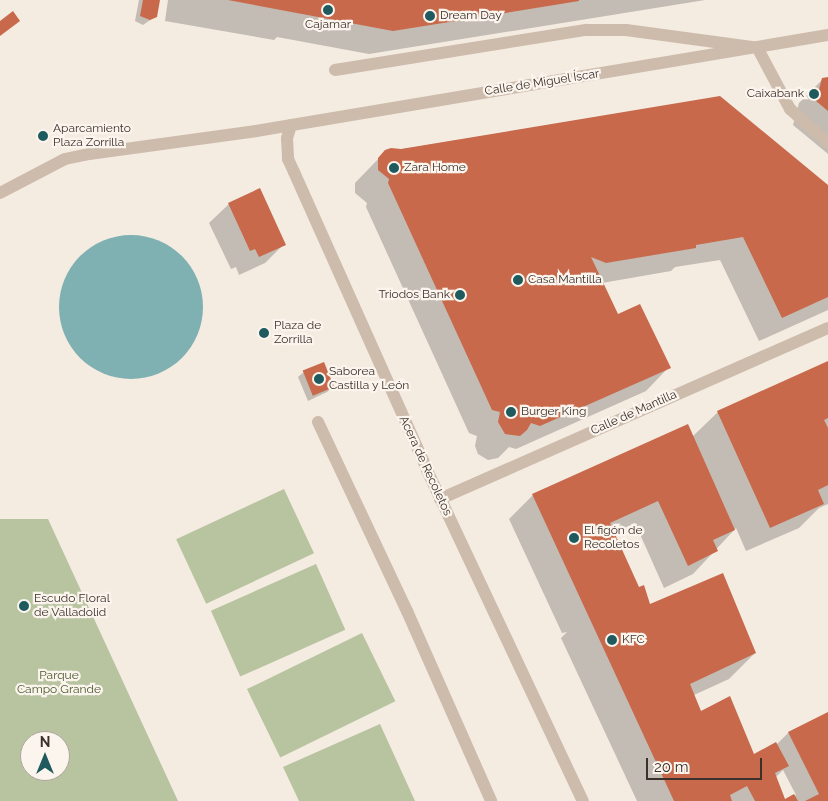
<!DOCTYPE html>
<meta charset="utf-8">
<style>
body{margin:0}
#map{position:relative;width:828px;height:801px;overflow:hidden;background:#f4ebe1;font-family:Raleway,sans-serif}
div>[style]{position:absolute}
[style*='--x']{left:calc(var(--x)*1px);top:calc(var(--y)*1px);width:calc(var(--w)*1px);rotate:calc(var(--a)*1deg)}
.green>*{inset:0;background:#b8c4a0;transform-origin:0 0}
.water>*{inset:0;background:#7fb0b2}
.round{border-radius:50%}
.shadow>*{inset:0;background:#0003}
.building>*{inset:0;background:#c8694b;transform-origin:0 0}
.service>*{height:12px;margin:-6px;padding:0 6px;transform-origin:6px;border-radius:6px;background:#cdbbac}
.pedestrian>*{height:12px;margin:-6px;padding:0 6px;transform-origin:6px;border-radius:6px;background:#cdbbac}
.minor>*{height:12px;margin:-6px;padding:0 6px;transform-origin:6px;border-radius:6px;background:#cdbbac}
.tertiary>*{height:12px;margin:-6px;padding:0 6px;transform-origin:6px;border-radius:6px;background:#cdbbac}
.dots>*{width:14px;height:14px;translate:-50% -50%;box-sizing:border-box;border:2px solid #fbf5ee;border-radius:50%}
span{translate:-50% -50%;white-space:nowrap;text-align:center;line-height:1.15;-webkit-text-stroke:4.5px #fbf5ee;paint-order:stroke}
.poi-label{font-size:12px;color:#3b302b}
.left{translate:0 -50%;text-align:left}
.right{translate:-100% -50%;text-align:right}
.street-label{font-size:12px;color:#3b302b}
.park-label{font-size:12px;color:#4a5a2e}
.north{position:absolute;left:20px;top:731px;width:50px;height:50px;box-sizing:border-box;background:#fbf5ee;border:1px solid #aea6a0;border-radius:50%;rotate:0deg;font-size:14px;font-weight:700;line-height:20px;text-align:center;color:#3b302b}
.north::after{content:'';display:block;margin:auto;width:18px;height:22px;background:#1f5a5e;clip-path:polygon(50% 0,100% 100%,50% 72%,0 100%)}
.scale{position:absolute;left:646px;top:758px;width:116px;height:22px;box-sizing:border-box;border:2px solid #3b302b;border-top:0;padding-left:6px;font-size:15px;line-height:18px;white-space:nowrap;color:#3b302b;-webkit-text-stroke:4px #fbf5ee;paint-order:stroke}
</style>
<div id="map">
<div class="green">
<i style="left:284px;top:489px;width:71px;height:119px;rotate:65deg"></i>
<i style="clip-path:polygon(evenodd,0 519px,48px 519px,178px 801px,0 801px,0 519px,30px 741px,60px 741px,60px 771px,30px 771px,30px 741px)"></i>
<i style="left:316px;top:564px;width:72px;height:115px;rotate:66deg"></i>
<i style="left:362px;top:633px;width:76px;height:128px;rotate:64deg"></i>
<i style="clip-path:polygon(380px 724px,415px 801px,299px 801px,283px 767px)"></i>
</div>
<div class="water">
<i class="round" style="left:59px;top:235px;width:144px;height:144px"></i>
</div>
<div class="shadow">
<i style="clip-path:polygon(139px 0,159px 0,156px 16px,143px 25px,135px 21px)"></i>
<i style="clip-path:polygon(168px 0,705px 0,369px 54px,277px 37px,274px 40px,165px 21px)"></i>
<i style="clip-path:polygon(823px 79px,828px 79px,828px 154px,793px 125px,799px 103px)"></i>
<i style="clip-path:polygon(719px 97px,828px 187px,828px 310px,759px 341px,720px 260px,675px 267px,671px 271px,602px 283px,618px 315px,669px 367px,646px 391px,516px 449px,509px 447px,498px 458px,488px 460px,478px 454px,475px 446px,477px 436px,469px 433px,366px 207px,367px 203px,355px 193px,355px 183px,385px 152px)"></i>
<i style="clip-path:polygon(229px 204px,284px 244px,265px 263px,239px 275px,236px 267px,231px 269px,209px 223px)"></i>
<i style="clip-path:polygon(evenodd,828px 362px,828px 504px,819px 508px,799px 528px,746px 551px,736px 528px,693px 574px,664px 588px,635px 523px,613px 533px,637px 587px,649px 605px,755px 653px,729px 679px,694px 695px,701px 713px,753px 755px,776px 745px,788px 733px,828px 713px,828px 801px,637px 801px,561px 638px,567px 632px,562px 633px,509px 519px,533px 495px,692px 437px,718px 412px,828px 362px,783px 770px,796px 795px,785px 801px,775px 778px,783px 770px)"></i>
<i style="clip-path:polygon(304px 372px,333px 387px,327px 392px,308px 401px,298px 377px)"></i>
</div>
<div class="building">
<i style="clip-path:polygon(143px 0,160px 0,157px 17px,150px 20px,140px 16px)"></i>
<i style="clip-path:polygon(228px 0,579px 0,579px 1px,393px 31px)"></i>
<i style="clip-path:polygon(13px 11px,20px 21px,0 36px,0 21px)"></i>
<i style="clip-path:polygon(828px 77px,828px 111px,816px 101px,822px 78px)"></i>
<i style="clip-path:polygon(720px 96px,828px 185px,828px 297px,782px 318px,743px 237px,696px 245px,696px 248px,606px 263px,591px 257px,618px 314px,640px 304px,671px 368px,540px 426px,531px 423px,527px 430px,520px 436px,505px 434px,498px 422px,500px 412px,492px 410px,388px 183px,389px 179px,378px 170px,378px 158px,385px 150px,391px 148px,401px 149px)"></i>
<i style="clip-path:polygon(260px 188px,286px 245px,259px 257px,255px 249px,250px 251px,228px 203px)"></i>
<i style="clip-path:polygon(828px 361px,828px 418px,824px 420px,828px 428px,828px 485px,818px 490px,824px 504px,770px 528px,717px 411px)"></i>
<i style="left:324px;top:362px;width:27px;height:23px;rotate:68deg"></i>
<i style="clip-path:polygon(688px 424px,735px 530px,713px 540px,718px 551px,688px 566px,658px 501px,610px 523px,639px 587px,644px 585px,650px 604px,723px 573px,756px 653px,690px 684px,701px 711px,730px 696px,754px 754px,776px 742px,789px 766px,775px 773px,785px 799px,794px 794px,798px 801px,755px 801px,747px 786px,730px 795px,732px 801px,674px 801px,532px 494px)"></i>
<i style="clip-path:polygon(828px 712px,828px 801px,805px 801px,819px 794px,788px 732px)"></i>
</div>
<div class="service">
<i style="--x:335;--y:70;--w:254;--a:-9.1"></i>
<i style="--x:586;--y:30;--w:40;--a:0"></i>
<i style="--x:626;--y:30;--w:127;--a:7.7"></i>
</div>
<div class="pedestrian">
<i style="--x:318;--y:422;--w:209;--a:64.8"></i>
<i style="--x:407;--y:611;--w:208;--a:66.1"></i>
</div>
<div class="minor">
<i style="--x:757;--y:47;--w:70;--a:62"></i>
<i style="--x:790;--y:109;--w:51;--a:41.8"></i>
<i style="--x:291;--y:125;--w:14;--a:107"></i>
<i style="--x:287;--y:138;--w:21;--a:87"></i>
<i style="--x:288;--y:159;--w:14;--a:65"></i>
<i style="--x:294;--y:172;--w:326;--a:65.9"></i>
<i style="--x:427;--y:470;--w:366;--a:64.8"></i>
<i style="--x:440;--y:499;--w:424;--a:-23.8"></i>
</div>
<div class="tertiary">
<i style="--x:0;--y:193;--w:73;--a:-27.6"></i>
<i style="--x:65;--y:159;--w:25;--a:-12"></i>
<i style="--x:89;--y:154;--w:169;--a:-7.8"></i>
<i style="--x:256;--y:131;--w:580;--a:-9.53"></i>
</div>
<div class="dots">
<i style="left:328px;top:10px;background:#1f5a5e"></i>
<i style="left:430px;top:16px;background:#1f5a5e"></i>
<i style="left:814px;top:94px;background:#1f5a5e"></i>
<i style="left:43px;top:136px;background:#1f5a5e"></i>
<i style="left:394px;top:168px;background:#1f5a5e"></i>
<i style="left:518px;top:280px;background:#1f5a5e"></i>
<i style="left:460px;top:295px;background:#1f5a5e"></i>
<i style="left:264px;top:333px;background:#1f5a5e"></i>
<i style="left:319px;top:379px;background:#1f5a5e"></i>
<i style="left:511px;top:412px;background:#1f5a5e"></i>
<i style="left:574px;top:538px;background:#1f5a5e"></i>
<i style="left:24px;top:606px;background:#1f5a5e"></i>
<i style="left:612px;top:640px;background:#1f5a5e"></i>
</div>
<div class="poi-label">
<span class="left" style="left:440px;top:16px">Dream Day</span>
<span style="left:328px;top:25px">Cajamar</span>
<span class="right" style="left:804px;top:94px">Caixabank</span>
<span class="left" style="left:53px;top:136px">Aparcamiento<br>Plaza Zorrilla</span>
<span class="left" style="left:404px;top:168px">Zara Home</span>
<span class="left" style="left:528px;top:280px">Casa Mantilla</span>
<span class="right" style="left:450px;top:295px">Triodos Bank</span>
<span class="left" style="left:274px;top:333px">Plaza de<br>Zorrilla</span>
<span class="left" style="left:329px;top:379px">Saborea<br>Castilla y León</span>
<span class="left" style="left:521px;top:412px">Burger King</span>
<span class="left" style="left:584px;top:538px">El figón de<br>Recoletos</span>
<span class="left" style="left:34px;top:606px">Escudo Floral<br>de Valladolid</span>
<span class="left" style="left:622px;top:640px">KFC</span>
</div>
<div class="street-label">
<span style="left:542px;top:83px;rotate:-9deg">Calle de Miguel Íscar</span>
<span style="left:634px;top:413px;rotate:-24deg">Calle de Mantilla</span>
<span style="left:425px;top:466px;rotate:65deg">Acera de Recoletos</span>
</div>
<div class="park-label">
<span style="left:59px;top:683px">Parque<br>Campo Grande</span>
</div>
<div class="north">N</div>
<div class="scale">20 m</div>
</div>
